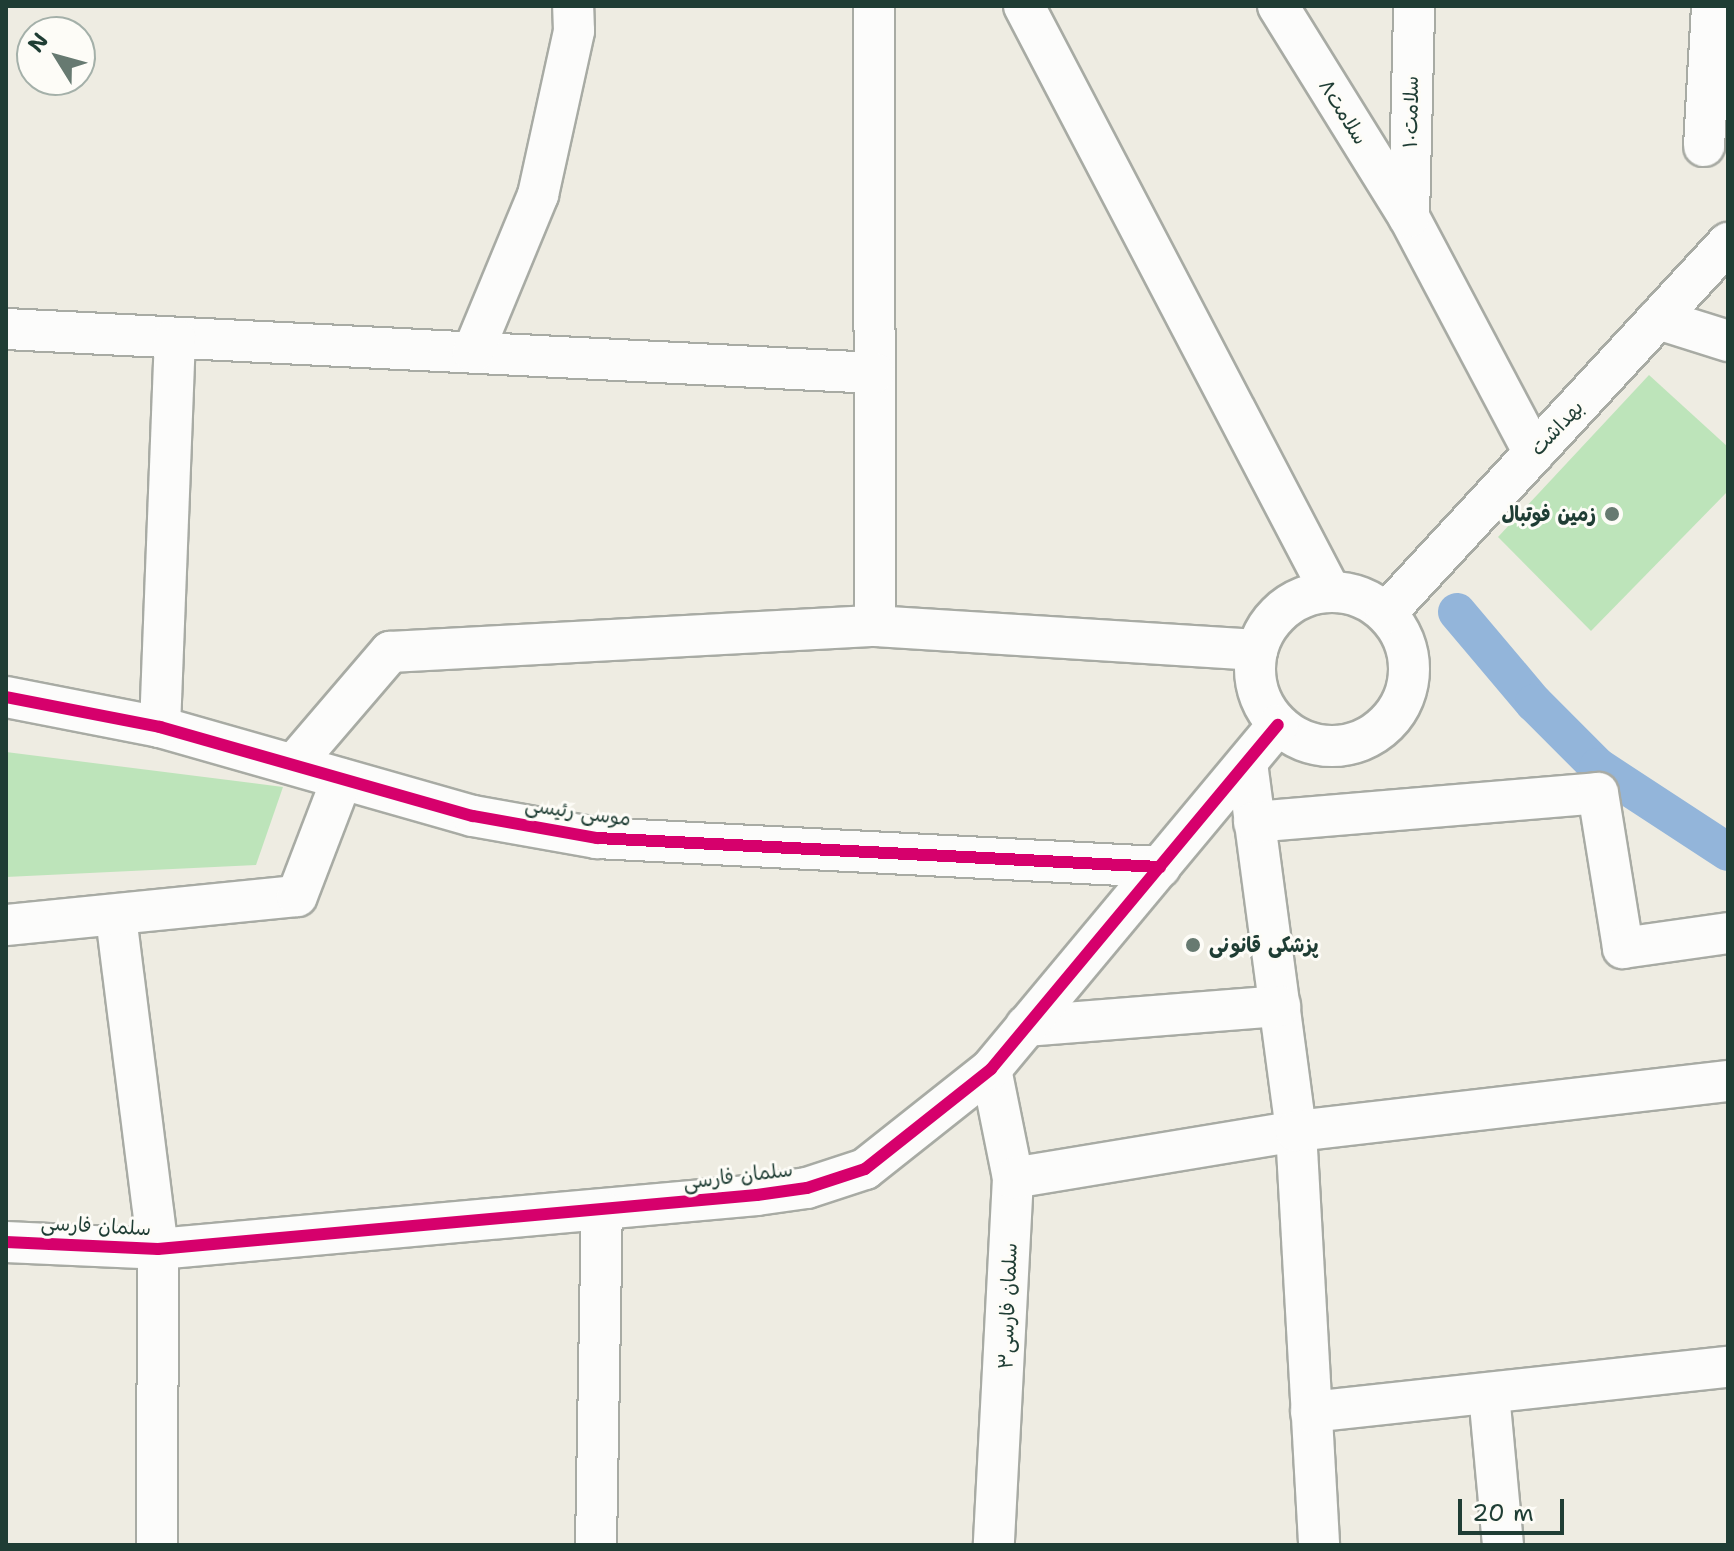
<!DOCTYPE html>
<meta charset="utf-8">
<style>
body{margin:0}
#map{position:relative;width:1734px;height:1551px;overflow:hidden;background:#eeece2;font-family:"Shantell Sans","Playpen Sans Arabic",sans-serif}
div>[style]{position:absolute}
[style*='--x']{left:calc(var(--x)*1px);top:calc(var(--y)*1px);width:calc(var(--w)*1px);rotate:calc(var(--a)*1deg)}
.green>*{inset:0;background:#bde4ba}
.canal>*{height:38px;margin:-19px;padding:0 19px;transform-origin:19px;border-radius:19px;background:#93b5da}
.roads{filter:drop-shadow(2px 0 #a8aba4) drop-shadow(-2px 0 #a8aba4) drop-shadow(0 2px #a8aba4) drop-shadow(0 -2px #a8aba4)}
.minor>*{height:40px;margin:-20px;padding:0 20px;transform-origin:20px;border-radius:20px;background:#fcfcfb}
.minor>.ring{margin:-20px;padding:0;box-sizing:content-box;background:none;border:40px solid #fcfcfb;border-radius:50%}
.cycleway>*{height:12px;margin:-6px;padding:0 6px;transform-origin:6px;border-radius:6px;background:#d6006c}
.dots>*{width:22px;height:22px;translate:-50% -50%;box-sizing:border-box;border:4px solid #fdfcf7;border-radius:50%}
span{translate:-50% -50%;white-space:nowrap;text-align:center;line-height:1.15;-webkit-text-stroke:6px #fdfcf7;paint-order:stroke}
.street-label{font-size:20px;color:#1f3d34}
.poi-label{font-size:20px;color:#1f3d34;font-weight:700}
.right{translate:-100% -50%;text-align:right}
.left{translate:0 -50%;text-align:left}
.frame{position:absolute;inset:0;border:8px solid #1f3d34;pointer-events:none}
.north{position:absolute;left:16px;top:16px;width:80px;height:80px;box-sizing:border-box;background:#fdfcf7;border:2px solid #a4b0a9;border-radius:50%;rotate:307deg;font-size:22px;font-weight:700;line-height:32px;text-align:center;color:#1f3d34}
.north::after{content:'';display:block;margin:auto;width:28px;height:36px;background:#677a71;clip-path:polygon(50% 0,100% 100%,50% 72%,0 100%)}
.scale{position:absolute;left:1458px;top:1499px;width:106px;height:36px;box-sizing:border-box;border:4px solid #1f3d34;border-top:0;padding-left:10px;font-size:24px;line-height:28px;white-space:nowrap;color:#1f3d34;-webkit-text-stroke:6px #fdfcf7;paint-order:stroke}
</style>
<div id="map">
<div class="green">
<i style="clip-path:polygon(1649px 375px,1728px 447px,1728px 491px,1591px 631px,1498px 537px)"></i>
<i style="clip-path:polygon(6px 752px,283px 787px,256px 865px,6px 877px)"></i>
</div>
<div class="canal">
<i style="--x:1457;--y:612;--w:119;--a:49.8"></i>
<i style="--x:1534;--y:703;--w:91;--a:45"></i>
<i style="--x:1598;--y:767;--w:155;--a:33.2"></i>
</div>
<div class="roads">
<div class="minor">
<i style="--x:874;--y:6;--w:620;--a:89.91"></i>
<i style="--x:1024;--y:6;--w:660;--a:62.39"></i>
<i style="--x:1278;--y:6;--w:248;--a:58.2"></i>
<i style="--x:1409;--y:217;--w:267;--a:62.1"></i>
<i style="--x:1704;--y:146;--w:140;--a:-86.7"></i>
<i style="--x:1409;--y:217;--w:211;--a:-88.6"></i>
<i style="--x:1658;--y:319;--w:73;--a:17.4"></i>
<i style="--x:6;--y:329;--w:869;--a:2.9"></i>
<i style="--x:473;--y:352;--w:170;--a:-67.5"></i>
<i style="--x:538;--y:195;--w:168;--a:-77.6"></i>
<i style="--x:574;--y:31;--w:25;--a:-92"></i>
<i class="ring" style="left:1255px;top:592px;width:114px;height:114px"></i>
<i style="--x:1386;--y:613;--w:504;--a:-47.25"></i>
<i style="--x:6;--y:697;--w:157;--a:11"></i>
<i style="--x:160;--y:727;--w:325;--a:15.9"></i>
<i style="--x:473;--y:816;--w:126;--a:10.1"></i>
<i style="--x:597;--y:838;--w:564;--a:2.95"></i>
<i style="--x:160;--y:727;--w:389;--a:-87.8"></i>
<i style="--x:1247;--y:763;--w:371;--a:82.4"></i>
<i style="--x:1296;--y:1131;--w:415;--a:86.8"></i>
<i style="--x:294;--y:764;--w:148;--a:-49.4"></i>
<i style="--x:390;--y:652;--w:486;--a:-3.1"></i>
<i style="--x:875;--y:626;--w:383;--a:3.6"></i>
<i style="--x:1254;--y:822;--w:345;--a:-4.8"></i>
<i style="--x:1598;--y:793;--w:157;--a:80.8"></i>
<i style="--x:1623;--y:948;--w:106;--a:-8.1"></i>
<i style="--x:116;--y:917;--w:335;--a:82.8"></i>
<i style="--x:158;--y:1249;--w:296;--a:90.2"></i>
<i style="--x:6;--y:925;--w:292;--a:-5.7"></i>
<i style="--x:297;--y:896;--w:125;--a:-69"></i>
<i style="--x:1026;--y:1026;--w:255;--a:-4.5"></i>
<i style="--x:991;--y:1069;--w:111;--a:78.6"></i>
<i style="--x:1013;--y:1178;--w:367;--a:93"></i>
<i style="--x:1013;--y:1178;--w:287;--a:-9.4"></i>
<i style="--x:1296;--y:1131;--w:435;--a:-6.6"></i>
<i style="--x:6;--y:1242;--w:152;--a:2.6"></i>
<i style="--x:158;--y:1249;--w:601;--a:-5.15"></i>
<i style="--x:757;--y:1195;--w:50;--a:-8"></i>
<i style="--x:807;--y:1188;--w:61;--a:-18.1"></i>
<i style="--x:865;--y:1169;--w:161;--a:-38.4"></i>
<i style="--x:991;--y:1069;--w:448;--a:-50.2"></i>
<i style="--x:1489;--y:1394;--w:152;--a:84.7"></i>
<i style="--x:1311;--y:1412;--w:419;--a:-6.2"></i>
<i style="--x:596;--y:1545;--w:334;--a:-89"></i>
</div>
</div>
<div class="cycleway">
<i style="--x:6;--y:697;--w:157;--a:11"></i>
<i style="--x:160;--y:727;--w:325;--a:15.9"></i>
<i style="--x:473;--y:816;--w:126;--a:10.1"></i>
<i style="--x:597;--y:838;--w:564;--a:2.95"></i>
<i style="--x:6;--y:1242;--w:152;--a:2.6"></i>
<i style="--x:158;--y:1249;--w:601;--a:-5.15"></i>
<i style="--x:757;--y:1195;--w:50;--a:-8"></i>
<i style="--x:807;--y:1188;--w:61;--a:-18.1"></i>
<i style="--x:865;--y:1169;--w:161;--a:-38.4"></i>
<i style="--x:991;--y:1069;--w:448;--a:-50.2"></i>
</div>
<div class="dots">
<i style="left:1612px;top:514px;background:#677a71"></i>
<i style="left:1193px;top:945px;background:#677a71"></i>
</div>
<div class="street-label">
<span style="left:1343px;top:112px;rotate:58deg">سلامت۸</span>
<span style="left:1411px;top:112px;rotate:-89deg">سلامت۱۰</span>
<span style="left:1557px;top:428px;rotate:-47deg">بهداشت</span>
<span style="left:578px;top:812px;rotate:8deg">موسی رئیسی</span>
<span style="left:738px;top:1176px;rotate:-7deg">سلمان فارسی</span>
<span style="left:96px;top:1226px;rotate:3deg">سلمان فارسی</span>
<span style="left:1008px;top:1306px;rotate:-88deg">سلمان فارسی۳</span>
</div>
<div class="poi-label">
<span class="right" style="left:1596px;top:514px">زمین فوتبال</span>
<span class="left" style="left:1209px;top:945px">پزشکی قانونی</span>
</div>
<div class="frame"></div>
<div class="north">N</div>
<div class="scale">20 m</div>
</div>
